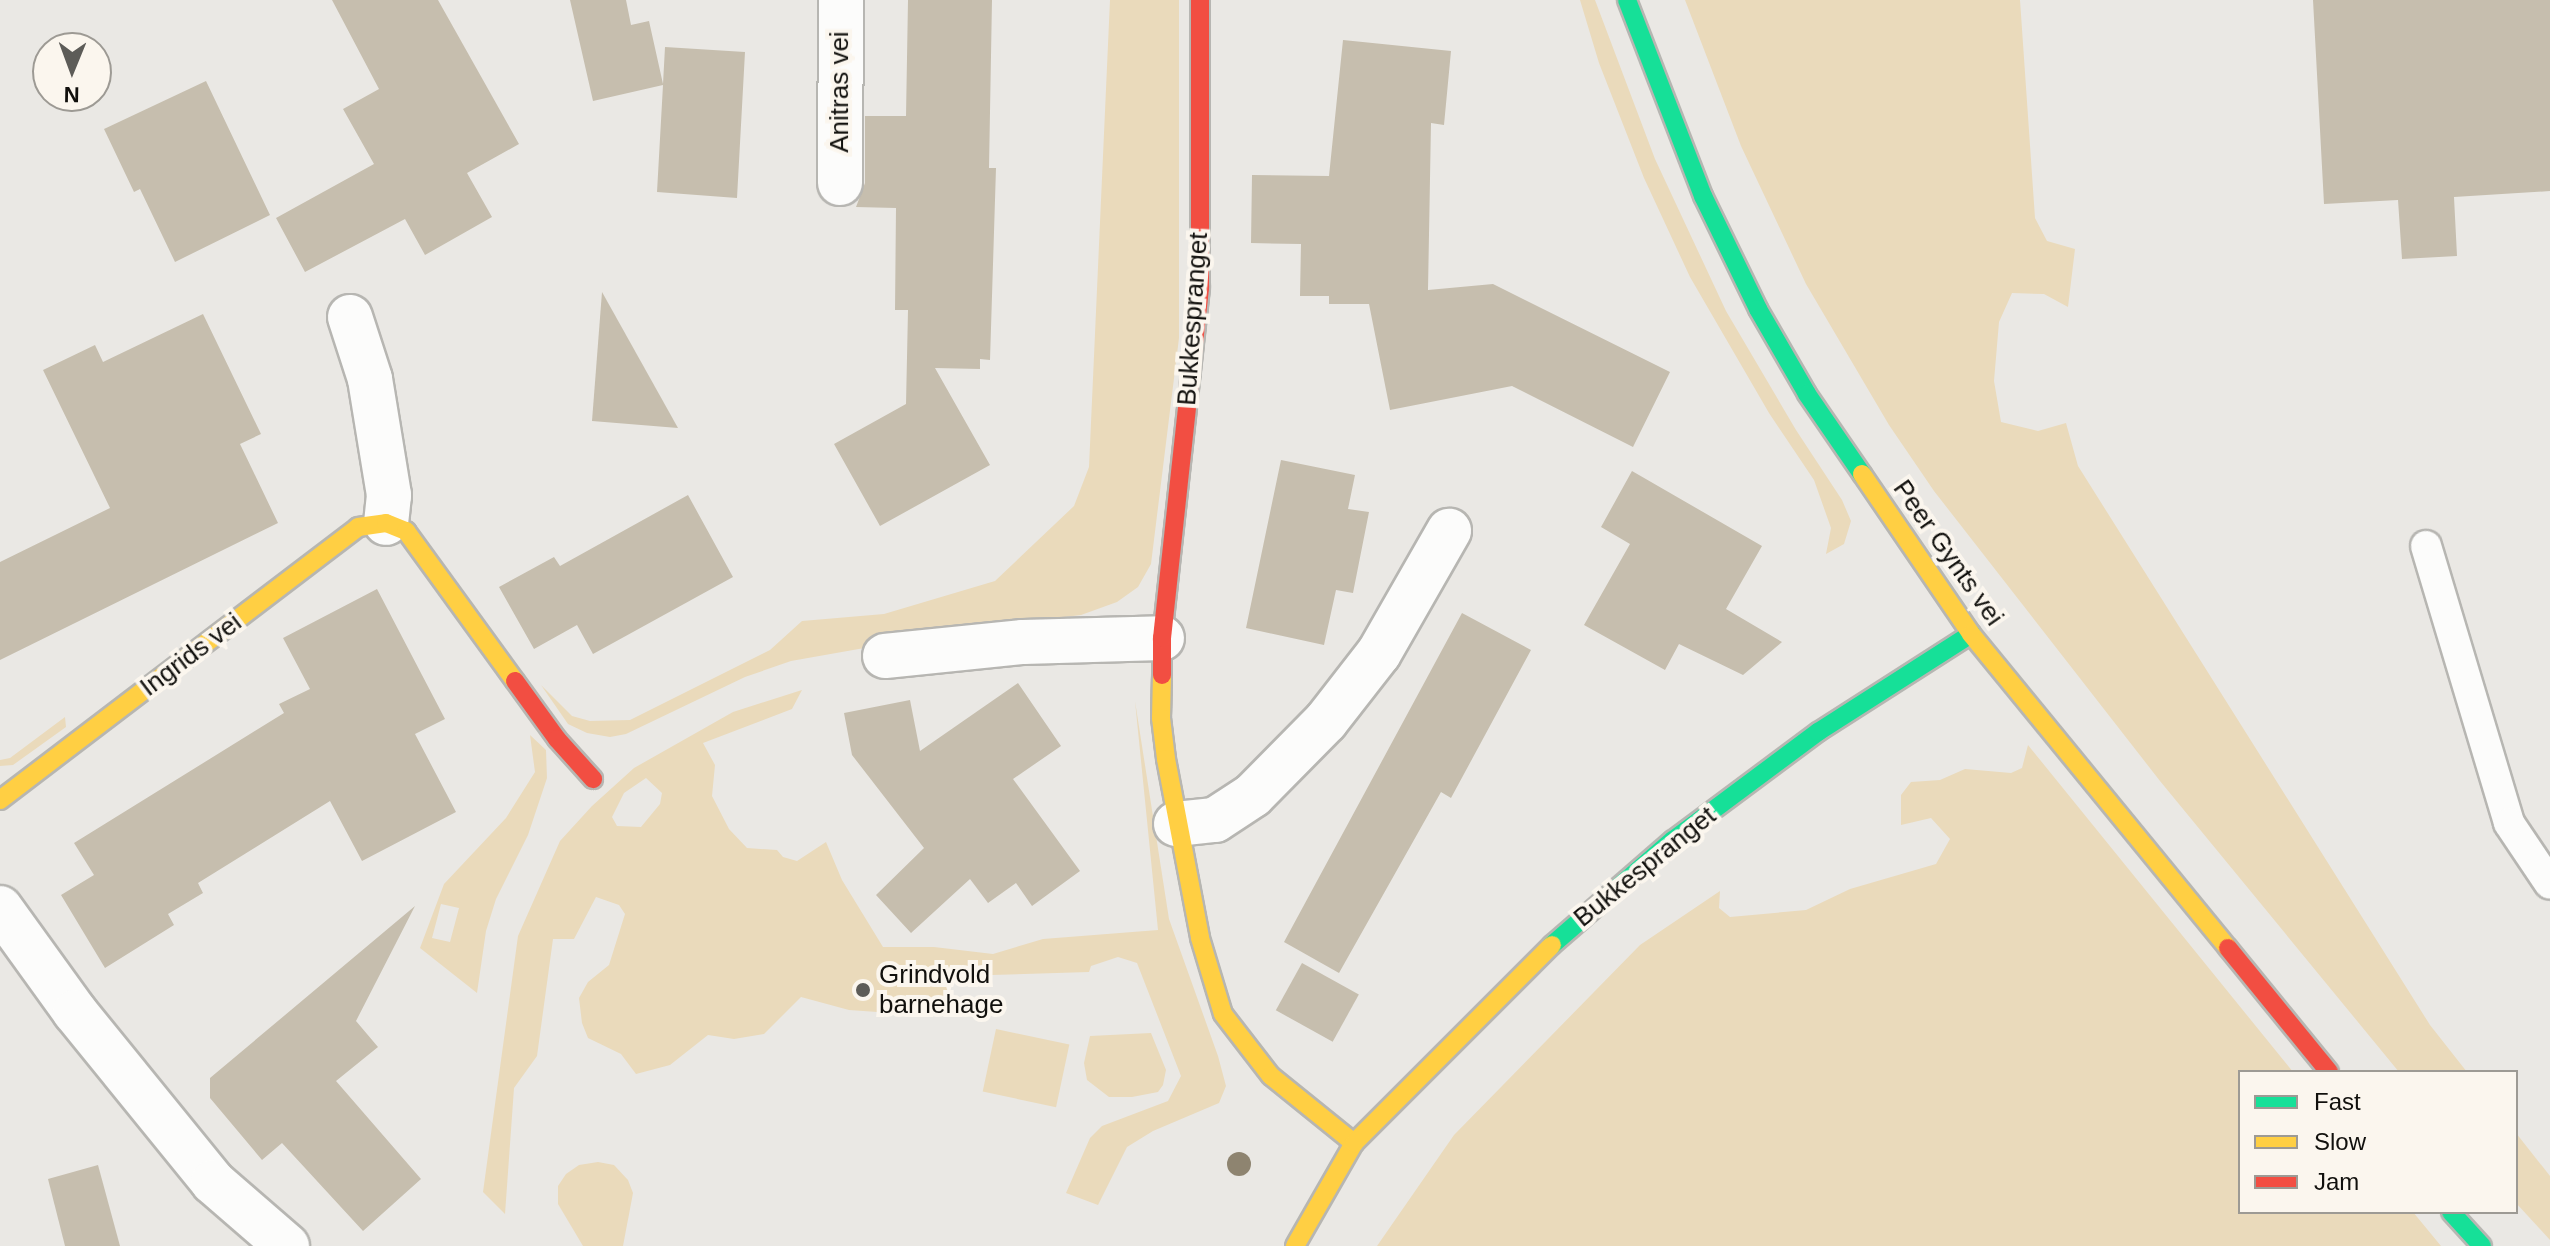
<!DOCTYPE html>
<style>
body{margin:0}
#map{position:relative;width:2550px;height:1246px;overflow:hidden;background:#eae8e4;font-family:Helvetica,sans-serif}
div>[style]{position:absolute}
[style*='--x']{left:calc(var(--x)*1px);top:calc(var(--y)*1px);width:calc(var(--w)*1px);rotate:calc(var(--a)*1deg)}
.green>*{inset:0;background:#eadabb;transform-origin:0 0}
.building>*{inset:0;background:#c6beae;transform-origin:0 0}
.roads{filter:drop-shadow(2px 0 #b7b6b2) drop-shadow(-2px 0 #b7b6b2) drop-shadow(0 2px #b7b6b2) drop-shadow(0 -2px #b7b6b2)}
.lane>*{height:30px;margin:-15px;padding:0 15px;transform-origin:15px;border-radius:15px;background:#fcfcfb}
.street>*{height:44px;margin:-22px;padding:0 22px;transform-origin:22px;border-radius:22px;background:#fcfcfb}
.fast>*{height:18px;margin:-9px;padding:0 9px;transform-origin:9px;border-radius:9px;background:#16e098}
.slow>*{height:18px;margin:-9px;padding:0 9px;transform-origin:9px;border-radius:9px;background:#ffcf43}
.jam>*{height:18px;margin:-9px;padding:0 9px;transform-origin:9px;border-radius:9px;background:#f24e42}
.trees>*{width:24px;height:24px;margin:-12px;border-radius:50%;background:#8e8470}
.dots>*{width:22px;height:22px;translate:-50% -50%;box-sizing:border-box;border:4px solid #fbf6ee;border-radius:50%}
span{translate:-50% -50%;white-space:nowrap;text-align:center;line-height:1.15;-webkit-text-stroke:8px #fbf6ee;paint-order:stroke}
.street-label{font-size:26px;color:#11100d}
.poi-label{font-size:26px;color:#11100d}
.left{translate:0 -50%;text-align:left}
.legend{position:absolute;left:2238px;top:1070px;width:280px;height:144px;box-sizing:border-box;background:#fbf6ee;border:2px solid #9d9a94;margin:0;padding:10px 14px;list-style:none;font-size:24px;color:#11100d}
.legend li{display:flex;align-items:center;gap:16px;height:40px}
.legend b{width:40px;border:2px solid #9d9a94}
.north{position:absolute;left:32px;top:32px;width:80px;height:80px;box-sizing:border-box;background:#fbf6ee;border:2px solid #9d9a94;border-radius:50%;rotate:181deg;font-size:22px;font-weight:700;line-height:32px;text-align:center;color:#11100d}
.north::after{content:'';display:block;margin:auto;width:28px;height:36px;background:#5d5c58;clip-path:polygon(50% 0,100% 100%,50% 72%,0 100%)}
</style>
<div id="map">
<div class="green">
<i style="clip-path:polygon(1110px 0,1179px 0,1179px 338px,1151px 564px,1138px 587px,1117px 602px,1081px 615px,983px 627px,791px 661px,745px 677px,626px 734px,610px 737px,587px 733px,568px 724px,541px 685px,572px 716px,590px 721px,630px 720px,770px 650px,802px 621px,884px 614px,995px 581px,1074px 506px,1089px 467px)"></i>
<i style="clip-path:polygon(1580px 0,1595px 0,1655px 159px,1726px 311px,1796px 430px,1842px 500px,1851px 521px,1844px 544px,1826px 554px,1831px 528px,1814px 480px,1769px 413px,1690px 277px,1644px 178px,1599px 63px)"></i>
<i style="clip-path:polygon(1685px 0,2020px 0,2035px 218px,2047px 241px,2075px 249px,2068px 307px,2044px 294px,2012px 293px,1999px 322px,1994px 381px,2001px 422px,2038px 431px,2066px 423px,2078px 466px,2430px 1025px,2467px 1072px,2399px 1072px,2160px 781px,1934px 491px,1889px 425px,1806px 284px,1741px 146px)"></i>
<i style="clip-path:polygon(evenodd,802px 690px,792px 709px,703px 743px,715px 765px,712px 796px,729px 829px,747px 848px,777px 850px,783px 857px,797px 861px,826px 842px,842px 880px,883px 947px,934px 947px,993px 954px,1043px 939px,1158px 930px,1135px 701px,1169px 919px,1218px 1056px,1226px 1086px,1219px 1103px,1153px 1131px,1127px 1147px,1098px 1205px,1066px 1193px,1090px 1138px,1102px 1126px,1168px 1101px,1181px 1076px,1137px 963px,1118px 957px,1091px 966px,1089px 972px,956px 976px,934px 1016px,849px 1010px,801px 997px,764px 1034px,734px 1039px,708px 1035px,670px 1065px,636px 1074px,621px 1054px,588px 1038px,582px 1023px,579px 998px,588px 982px,609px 965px,625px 914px,619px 905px,596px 897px,574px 939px,553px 939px,537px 1056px,514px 1088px,505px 1214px,483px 1192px,518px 936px,560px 841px,592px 806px,634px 768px,733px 712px,802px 690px,646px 778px,662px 793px,660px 804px,641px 827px,617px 826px,612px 817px,624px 793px,646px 778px)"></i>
<i style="clip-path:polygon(65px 717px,66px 727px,13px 765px,0 766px,0 760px,10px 758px)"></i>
<i style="clip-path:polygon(evenodd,530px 735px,546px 750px,547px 778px,528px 835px,496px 899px,486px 931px,477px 993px,420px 948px,444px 884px,506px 818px,535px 772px,530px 735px,441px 904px,459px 908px,450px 942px,432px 938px,441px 904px)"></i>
<i style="clip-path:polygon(2028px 745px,2293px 1072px,2240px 1072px,2240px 1212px,2413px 1212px,2441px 1246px,1377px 1246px,1454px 1135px,1640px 945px,1720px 891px,1719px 908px,1730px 917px,1806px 910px,1850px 889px,1936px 864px,1950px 839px,1931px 818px,1901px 825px,1901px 795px,1911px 782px,1940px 780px,1965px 769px,2011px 773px,2022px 768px)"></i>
<i style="left:996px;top:1029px;width:75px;height:64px;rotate:12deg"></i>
<i style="clip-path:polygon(1151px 1033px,1166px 1070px,1163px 1085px,1158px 1092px,1132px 1097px,1109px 1097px,1087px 1080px,1084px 1063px,1090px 1036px)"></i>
<i style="clip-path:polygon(2516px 1133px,2550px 1176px,2550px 1240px,2516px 1203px)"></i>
<i style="clip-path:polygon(598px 1162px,614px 1165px,628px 1180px,633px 1193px,623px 1246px,583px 1246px,558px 1204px,558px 1186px,566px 1174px,579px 1165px)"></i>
</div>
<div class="building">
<i style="clip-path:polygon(332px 0,438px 0,519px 144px,467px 173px,492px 217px,425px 255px,405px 219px,305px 272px,276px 218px,374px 164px,343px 109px,379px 89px)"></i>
<i style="clip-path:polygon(570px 0,626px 0,631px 25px,649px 21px,663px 84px,665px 47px,745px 52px,737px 198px,657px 192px,663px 85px,593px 101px)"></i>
<i style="clip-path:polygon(908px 0,992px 0,989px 168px,996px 168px,990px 360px,980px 359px,980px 369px,935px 368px,990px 465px,880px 526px,834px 444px,906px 404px,908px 310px,895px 310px,896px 208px,856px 207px,865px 183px,865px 116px,906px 116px)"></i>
<i style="clip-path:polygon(2313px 0,2550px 0,2550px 191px,2454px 197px,2457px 256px,2402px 259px,2398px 200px,2324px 204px)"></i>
<i style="clip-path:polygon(1343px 40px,1451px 51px,1444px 125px,1431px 123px,1428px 290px,1493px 284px,1670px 372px,1633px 447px,1512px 386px,1390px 410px,1369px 304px,1329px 304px,1329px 296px,1300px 296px,1301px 244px,1251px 243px,1252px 175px,1329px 176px)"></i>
<i style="clip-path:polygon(206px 81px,270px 215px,175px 262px,140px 189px,134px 192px,104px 129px)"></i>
<i style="clip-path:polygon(602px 292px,678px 428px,592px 421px)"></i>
<i style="clip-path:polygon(203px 314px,261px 434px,240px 444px,278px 523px,0 660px,0 562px,110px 508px,43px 370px,95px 345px,103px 362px)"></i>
<i style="clip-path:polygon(1281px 460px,1355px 475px,1348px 509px,1369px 512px,1353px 593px,1336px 590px,1324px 645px,1246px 628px)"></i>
<i style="clip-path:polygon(1632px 471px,1762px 546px,1726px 609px,1782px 642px,1743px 675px,1679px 644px,1665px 670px,1584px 625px,1630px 544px,1601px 527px)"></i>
<i style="clip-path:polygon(688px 495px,733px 577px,593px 654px,577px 625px,534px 649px,499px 587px,554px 557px,560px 566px)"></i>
<i style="clip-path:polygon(377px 589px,445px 719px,415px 734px,456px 812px,362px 861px,330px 801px,198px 883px,203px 893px,168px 914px,174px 925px,105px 968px,61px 895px,94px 875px,74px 843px,284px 713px,279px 704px,310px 689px,283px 638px)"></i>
<i style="clip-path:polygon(1462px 613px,1531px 650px,1451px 798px,1441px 792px,1339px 973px,1284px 942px)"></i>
<i style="clip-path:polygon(1018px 683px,1061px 746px,1013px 779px,1080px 871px,1032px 906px,1016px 883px,988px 903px,970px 879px,911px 933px,876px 895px,924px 848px,852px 755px,844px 713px,910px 700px,920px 751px)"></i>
<i style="clip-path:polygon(415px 906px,356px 1021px,378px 1047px,336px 1081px,421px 1179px,363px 1231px,282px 1143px,262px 1160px,210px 1098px,210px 1078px)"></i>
<i style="left:1302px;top:963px;width:65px;height:54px;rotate:29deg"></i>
<i style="clip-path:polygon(98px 1165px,120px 1246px,65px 1246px,48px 1179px)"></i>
</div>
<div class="roads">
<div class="lane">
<i style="--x:2426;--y:546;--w:289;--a:73.3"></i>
<i style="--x:2509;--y:823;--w:73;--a:56.1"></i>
</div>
<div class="street">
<i style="--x:840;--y:183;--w:183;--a:-89.7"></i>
<i style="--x:350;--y:317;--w:65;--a:72.1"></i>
<i style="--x:370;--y:379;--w:118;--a:80.7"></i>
<i style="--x:389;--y:495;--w:28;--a:96"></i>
<i style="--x:885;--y:656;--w:139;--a:-5.8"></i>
<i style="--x:1023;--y:642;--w:139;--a:-1.6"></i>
<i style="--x:1176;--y:824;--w:39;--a:-6"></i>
<i style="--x:1215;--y:820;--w:45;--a:-33.3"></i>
<i style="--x:1253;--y:795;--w:104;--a:-45.4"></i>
<i style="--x:1326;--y:721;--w:86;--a:-52.1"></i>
<i style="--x:1379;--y:653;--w:141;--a:-60.2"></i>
<i style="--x:0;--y:908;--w:128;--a:54.2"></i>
<i style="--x:75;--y:1012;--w:219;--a:50.9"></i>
<i style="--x:213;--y:1182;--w:98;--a:40.9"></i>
</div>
<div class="fast">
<i style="--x:1627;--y:0;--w:210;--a:68.8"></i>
<i style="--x:1703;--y:196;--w:126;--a:64"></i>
<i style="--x:1758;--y:309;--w:98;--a:60"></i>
<i style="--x:1807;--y:394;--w:97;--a:55.5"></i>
<i style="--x:1552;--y:945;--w:160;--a:-41"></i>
<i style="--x:1673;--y:840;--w:181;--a:-36.7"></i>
<i style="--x:1818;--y:732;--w:182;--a:-32.6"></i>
<i style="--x:2451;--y:1212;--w:46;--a:47.6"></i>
</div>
<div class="slow">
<i style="--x:1862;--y:474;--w:194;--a:55.7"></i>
<i style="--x:1971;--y:634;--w:406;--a:50.7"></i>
<i style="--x:1162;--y:675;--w:43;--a:91.3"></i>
<i style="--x:1161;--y:718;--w:41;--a:83"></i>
<i style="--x:1166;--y:759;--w:182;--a:79.2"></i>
<i style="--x:1200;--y:938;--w:79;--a:73.2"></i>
<i style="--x:1223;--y:1014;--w:78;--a:52.3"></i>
<i style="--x:1271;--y:1076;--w:107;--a:38.9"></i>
<i style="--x:0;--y:800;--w:450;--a:-37.3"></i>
<i style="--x:358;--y:527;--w:28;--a:-8"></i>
<i style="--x:386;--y:523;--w:22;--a:22"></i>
<i style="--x:406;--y:531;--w:185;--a:54"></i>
<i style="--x:1295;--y:1246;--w:119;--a:-60.2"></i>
<i style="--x:1354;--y:1143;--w:280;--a:-45"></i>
</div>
<div class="jam">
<i style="--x:1162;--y:675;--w:37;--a:-90"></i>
<i style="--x:1162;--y:638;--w:352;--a:-83.8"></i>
<i style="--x:1200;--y:288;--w:288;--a:-90"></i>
<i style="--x:515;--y:681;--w:72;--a:54.1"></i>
<i style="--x:557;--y:739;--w:54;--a:48"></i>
<i style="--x:2228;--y:948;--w:160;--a:50.8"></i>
</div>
</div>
<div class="trees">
<i style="left:1239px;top:1164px"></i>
</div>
<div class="dots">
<i style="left:863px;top:990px;background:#5d5c58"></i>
</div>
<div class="street-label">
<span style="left:840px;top:92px;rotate:-90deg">Anitras vei</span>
<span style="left:1193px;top:319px;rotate:-86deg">Bukkespranget</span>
<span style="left:1948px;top:553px;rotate:55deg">Peer Gynts vei</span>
<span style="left:191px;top:655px;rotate:-37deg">Ingrids vei</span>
<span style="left:1645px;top:867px;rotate:-39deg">Bukkespranget</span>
</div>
<div class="poi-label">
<span class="left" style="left:879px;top:990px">Grindvold<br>barnehage</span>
</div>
<ul class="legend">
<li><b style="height:10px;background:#16e098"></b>Fast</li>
<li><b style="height:10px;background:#ffcf43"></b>Slow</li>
<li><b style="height:10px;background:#f24e42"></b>Jam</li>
</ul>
<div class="north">N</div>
</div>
